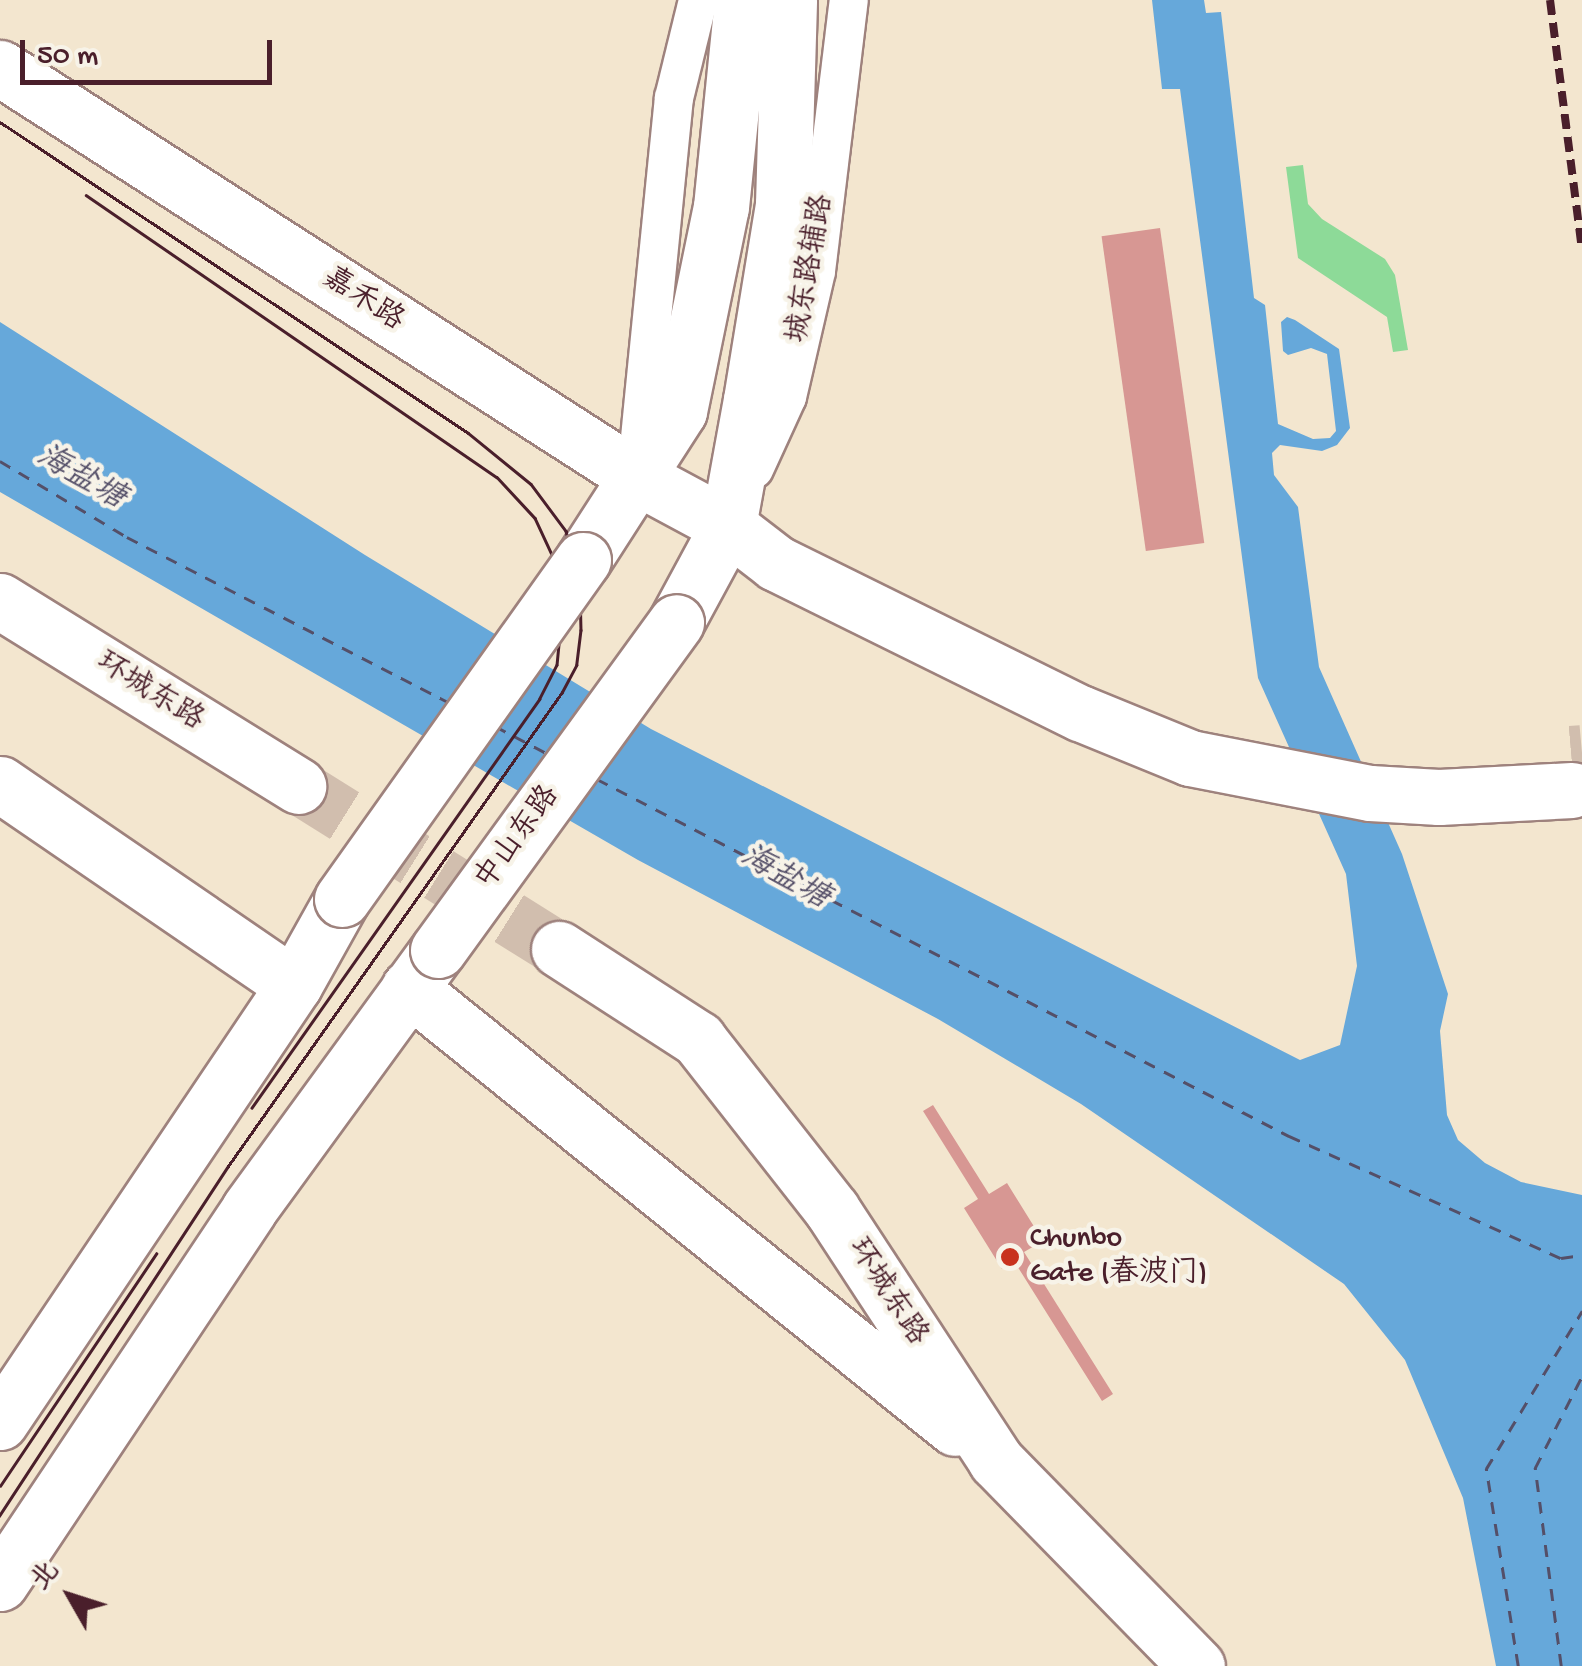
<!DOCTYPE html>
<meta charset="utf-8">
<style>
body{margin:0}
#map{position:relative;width:1582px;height:1666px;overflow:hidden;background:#f3e6cf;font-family:"Gochi Hand","LXGW WenKai TC",sans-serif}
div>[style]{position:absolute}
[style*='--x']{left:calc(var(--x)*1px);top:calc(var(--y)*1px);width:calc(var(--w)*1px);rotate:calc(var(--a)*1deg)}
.green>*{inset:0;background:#8dda98}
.water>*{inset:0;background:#66a8da}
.ferry>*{height:2.5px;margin-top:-1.25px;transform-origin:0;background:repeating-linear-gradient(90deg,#544f68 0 12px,transparent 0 22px)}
.building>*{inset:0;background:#d79793;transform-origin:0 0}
.secondary-tunnel>*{height:55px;margin-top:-27.5px;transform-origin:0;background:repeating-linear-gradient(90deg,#d1beae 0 55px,transparent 0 83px)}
.primary-tunnel>*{height:55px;margin-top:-27.5px;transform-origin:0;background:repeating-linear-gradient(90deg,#d1beae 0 55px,transparent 0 83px)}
.roads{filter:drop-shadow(2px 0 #9e827d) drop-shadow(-2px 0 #9e827d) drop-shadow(0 2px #9e827d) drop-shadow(0 -2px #9e827d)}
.street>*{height:38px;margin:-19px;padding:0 19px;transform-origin:19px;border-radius:19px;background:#fff}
.secondary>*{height:55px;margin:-27.5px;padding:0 27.5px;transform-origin:27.5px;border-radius:27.5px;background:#fff}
.primary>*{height:55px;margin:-27.5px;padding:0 27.5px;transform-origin:27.5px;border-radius:27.5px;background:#fff}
.tram>*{height:2.5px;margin:-1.25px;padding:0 1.25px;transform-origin:1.25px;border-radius:1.25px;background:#4a1f2b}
.rail>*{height:8px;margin-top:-4px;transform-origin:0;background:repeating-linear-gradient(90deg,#4a1f2b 0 15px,transparent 0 23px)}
.bridges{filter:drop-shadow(2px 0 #9e827d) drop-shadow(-2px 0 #9e827d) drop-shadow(0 2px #9e827d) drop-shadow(0 -2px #9e827d)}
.primary-bridge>*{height:55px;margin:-27.5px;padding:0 27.5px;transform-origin:27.5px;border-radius:27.5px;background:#fff}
.dots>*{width:28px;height:28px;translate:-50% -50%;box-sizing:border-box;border:5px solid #f7f3e8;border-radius:50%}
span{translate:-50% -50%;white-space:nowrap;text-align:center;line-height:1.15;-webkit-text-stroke:9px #f7f3e8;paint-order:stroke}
.street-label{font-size:30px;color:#4a1f2b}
.poi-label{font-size:30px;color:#4a1f2b}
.left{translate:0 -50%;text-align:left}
.water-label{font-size:32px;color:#544f68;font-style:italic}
.north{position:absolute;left:20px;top:1546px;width:100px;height:100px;-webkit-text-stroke:8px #f7f3e8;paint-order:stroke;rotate:309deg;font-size:28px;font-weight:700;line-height:40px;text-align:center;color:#4a1f2b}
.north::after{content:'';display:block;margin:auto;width:35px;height:45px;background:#4a1f2b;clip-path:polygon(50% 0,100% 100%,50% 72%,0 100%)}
.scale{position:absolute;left:20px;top:40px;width:252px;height:45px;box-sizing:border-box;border:5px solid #4a1f2b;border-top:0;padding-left:12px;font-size:30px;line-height:35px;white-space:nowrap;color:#4a1f2b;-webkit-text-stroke:8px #f7f3e8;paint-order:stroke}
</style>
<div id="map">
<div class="green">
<i style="clip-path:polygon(1303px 165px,1308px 204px,1322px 219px,1385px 259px,1395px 275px,1408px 350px,1393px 352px,1387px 317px,1298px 258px,1286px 167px)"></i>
</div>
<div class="water">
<i style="clip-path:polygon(1152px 0,1204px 0,1206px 13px,1221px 12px,1254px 298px,1265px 305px,1278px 424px,1313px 439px,1330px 438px,1336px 431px,1327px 354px,1311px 348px,1288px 355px,1283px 351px,1281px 322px,1287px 317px,1295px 320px,1339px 349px,1350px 428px,1337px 445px,1322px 451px,1280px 445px,1272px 453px,1274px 475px,1298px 507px,1319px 667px,1402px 854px,1448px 994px,1440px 1031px,1447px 1115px,1458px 1140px,1485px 1163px,1521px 1182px,1582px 1195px,1582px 1666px,1496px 1666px,1463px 1498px,1405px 1360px,1344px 1284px,1081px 1104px,938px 1019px,638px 860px,0 492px,0 322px,365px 555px,651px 729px,1300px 1060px,1340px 1045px,1357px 966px,1346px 874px,1258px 678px,1180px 89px,1162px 89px)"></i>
</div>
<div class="ferry">
<i style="--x:0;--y:461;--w:148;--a:30.9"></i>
<i style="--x:127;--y:537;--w:361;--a:27.2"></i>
<i style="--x:495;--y:726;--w:62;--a:27.8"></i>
<i style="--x:597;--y:779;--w:779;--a:27.29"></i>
<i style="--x:1289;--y:1136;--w:298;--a:24.2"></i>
<i style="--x:1561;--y:1258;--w:21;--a:-8"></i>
<i style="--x:1518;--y:1666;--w:200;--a:-99.2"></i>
<i style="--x:1486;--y:1469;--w:185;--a:-58.7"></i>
<i style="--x:1561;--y:1666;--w:200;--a:-97.5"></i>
<i style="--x:1535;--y:1468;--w:103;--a:-62.9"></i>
</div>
<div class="building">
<i style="left:1160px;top:228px;width:318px;height:59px;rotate:82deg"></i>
<i style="clip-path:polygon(933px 1105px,989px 1194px,1007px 1183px,1043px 1241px,1024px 1252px,1113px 1394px,1102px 1401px,1014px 1261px,1002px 1269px,964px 1208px,978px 1199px,923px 1111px)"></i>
</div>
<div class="secondary-tunnel">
<i style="--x:298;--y:786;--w:308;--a:32"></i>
</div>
<div class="primary-tunnel">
<i style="--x:1571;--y:753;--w:11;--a:-5"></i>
</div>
<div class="roads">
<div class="street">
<i style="--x:637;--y:468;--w:372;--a:-84.3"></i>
<i style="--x:674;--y:98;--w:101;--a:-76.2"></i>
<i style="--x:754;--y:469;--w:79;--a:-65.4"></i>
<i style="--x:787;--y:397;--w:129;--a:-77"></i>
<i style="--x:816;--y:271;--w:273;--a:-83.1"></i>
</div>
<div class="secondary">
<i style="--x:0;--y:68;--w:757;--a:32.7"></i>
<i style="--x:637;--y:477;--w:103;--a:28.3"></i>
<i style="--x:0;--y:601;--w:351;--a:31.8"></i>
<i style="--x:0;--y:784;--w:356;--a:34.4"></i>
<i style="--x:559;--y:949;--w:166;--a:32.9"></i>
<i style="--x:698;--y:1039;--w:217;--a:51.9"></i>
<i style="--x:832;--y:1210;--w:300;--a:56.8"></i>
<i style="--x:996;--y:1461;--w:287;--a:45.6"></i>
<i style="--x:409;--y:988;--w:701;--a:38.86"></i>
</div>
<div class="primary">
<i style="--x:728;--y:526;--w:61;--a:37.6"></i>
<i style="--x:776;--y:563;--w:339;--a:26.3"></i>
<i style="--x:1080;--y:713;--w:119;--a:22.2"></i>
<i style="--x:1190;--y:758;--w:183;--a:11"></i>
<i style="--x:1370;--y:793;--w:69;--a:3.3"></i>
<i style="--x:1439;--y:797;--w:133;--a:-3"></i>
<i style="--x:583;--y:560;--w:177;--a:-57.2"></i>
<i style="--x:679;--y:411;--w:208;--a:-78.4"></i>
<i style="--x:721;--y:207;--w:208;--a:-84.2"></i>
<i style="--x:676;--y:622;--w:109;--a:-61.6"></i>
<i style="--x:728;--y:526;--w:128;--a:-79.7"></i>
<i style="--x:751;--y:400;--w:199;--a:-80.7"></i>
<i style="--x:783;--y:204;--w:204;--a:-88.3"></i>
<i style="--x:0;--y:1422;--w:527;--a:-56.07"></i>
<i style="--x:294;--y:985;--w:98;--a:-60.8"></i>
<i style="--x:0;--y:1583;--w:449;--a:-56.3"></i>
<i style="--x:249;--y:1209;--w:321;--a:-53.9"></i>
</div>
</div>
<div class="tram">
<i style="--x:0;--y:122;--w:561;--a:33.58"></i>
<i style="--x:467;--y:432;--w:82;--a:39.1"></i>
<i style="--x:531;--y:484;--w:59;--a:53.3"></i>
<i style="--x:566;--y:531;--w:58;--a:76"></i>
<i style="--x:580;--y:587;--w:43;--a:88.7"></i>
<i style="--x:581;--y:630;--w:35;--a:97"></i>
<i style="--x:577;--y:665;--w:32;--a:118"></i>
<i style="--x:562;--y:693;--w:580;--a:125.17"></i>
<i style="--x:228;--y:1167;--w:417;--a:123.2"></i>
<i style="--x:86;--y:195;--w:498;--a:34.5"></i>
<i style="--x:497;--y:477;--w:56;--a:47.2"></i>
<i style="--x:535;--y:518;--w:45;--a:65.1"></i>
<i style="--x:554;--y:559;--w:45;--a:78.4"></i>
<i style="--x:563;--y:603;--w:62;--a:95.5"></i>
<i style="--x:557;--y:665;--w:38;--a:117"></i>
<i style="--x:540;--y:699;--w:500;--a:125.15"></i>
<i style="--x:0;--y:1486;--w:280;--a:-56.1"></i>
</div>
<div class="rail">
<i style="--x:1550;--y:0;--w:251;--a:82.7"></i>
</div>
<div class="bridges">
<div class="primary-bridge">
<i style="--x:342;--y:899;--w:416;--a:-54.6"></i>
<i style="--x:438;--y:950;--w:405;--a:-54"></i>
</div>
</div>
<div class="dots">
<i style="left:1010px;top:1257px;background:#c8321e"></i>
</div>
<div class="street-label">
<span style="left:812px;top:269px;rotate:-80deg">城东路辅路</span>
<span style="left:362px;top:301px;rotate:33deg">嘉禾路</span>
<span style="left:149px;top:693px;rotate:32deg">环城东路</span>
<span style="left:519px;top:839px;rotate:-54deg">中山东路</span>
<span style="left:886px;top:1293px;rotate:57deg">环城东路</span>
</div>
<div class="poi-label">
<span class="left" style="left:1030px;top:1257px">Chunbo<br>Gate (春波门)</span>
</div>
<div class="water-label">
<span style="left:80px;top:479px;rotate:30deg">海盐塘</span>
<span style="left:784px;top:879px;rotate:30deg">海盐塘</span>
</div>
<div class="north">北</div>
<div class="scale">50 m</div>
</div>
